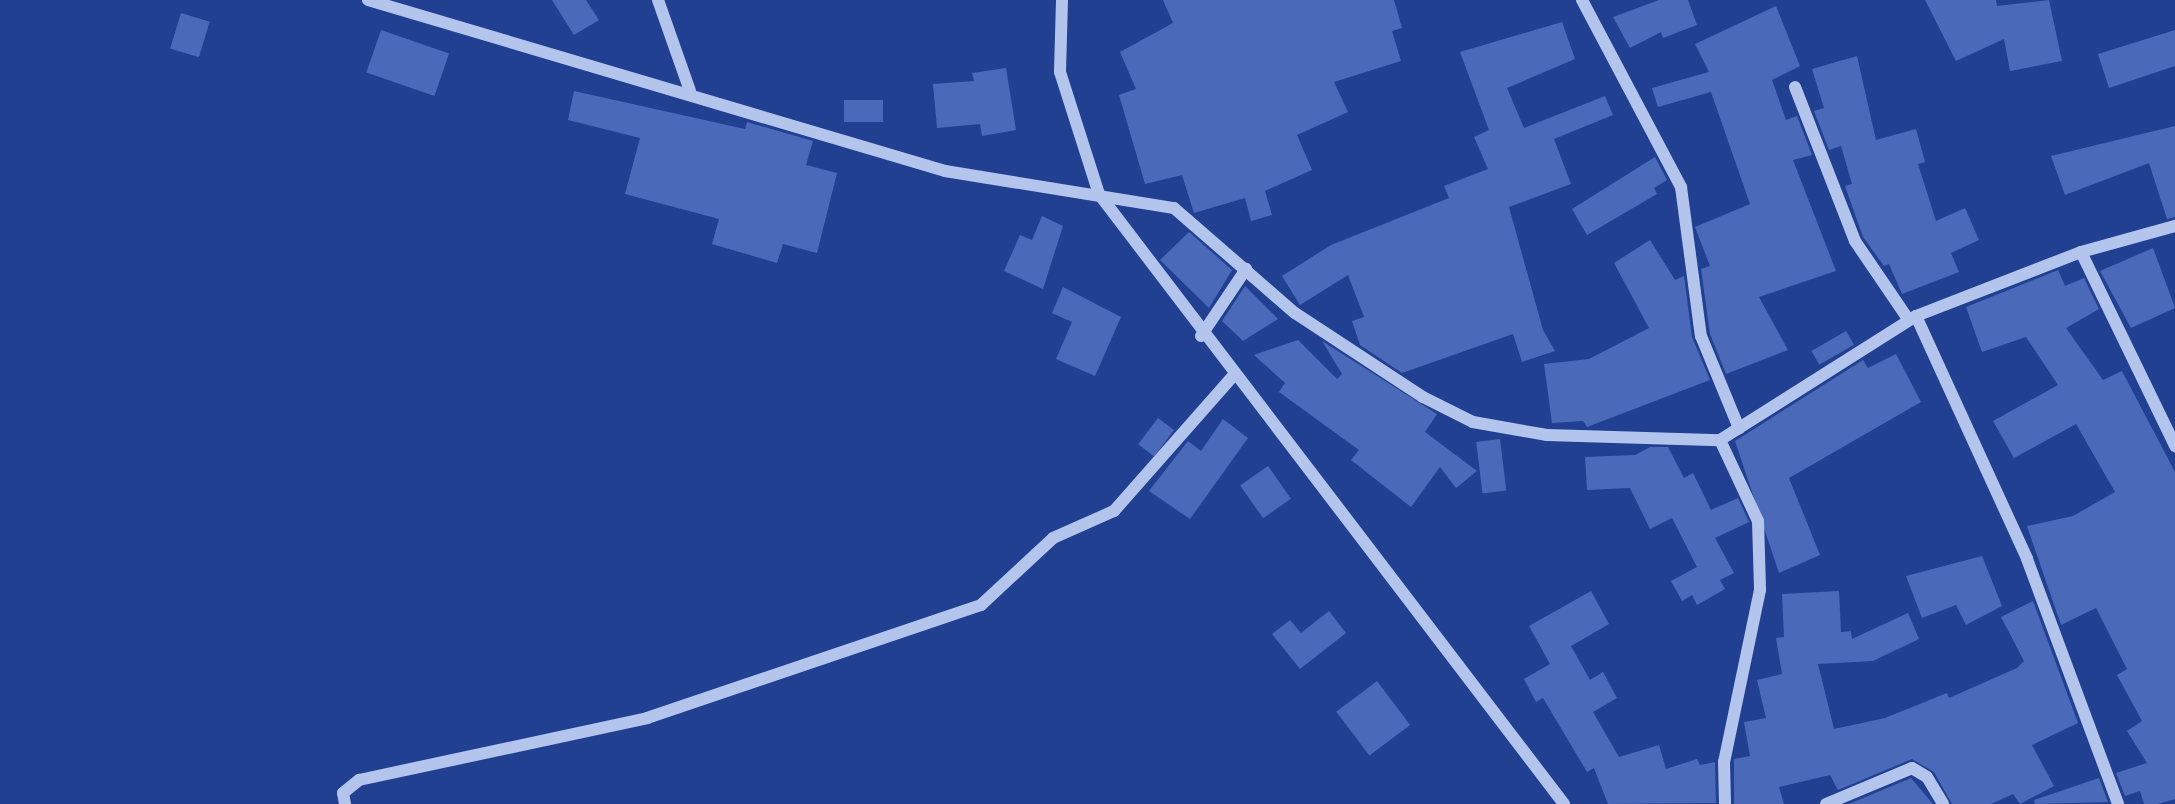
<!DOCTYPE html>
<style>
body{margin:0}
#map{position:relative;width:2175px;height:804px;overflow:hidden;background:#214092;font-family:Manrope,sans-serif}
div>[style]{position:absolute}
[style*='--x']{left:calc(var(--x)*1px);top:calc(var(--y)*1px);width:calc(var(--w)*1px);rotate:calc(var(--a)*1deg)}
.building>*{inset:0;background:#4a69b9;transform-origin:0 0}
.minor>*{height:12px;margin:-6px;padding:0 6px;transform-origin:6px;border-radius:6px;background:#b3c4ed}
span{translate:-50% -50%;white-space:nowrap;text-align:center;line-height:1.15;-webkit-text-stroke:6px #214092;paint-order:stroke}
</style>
<div id="map">
<div class="building">
<i style="clip-path:polygon(552px 0,586px 0,599px 20px,574px 35px)"></i>
<i style="clip-path:polygon(1163px 0,1394px 0,1402px 28px,1392px 31px,1401px 61px,1334px 82px,1348px 112px,1297px 135px,1312px 170px,1265px 191px,1272px 215px,1251px 221px,1245px 198px,1194px 213px,1182px 175px,1145px 184px,1119px 95px,1136px 89px,1120px 52px,1173px 23px)"></i>
<i style="clip-path:polygon(1659px 0,1688px 0,1697px 25px,1663px 38px,1661px 32px,1630px 48px,1613px 17px)"></i>
<i style="clip-path:polygon(1925px 0,1996px 0,1997px 6px,2049px 0,2062px 61px,2010px 71px,2004px 39px,1956px 61px)"></i>
<i style="clip-path:polygon(1776px 6px,1800px 66px,1772px 80px,1786px 120px,1797px 116px,1812px 155px,1793px 160px,1836px 271px,1759px 297px,1788px 350px,1726px 374px,1710px 334px,1701px 269px,1710px 266px,1695px 227px,1750px 204px,1711px 92px,1658px 107px,1652px 88px,1709px 72px,1695px 44px)"></i>
<i style="left:181px;top:13px;width:30px;height:37px;rotate:17deg"></i>
<i style="clip-path:polygon(1562px 22px,1575px 59px,1507px 88px,1524px 128px,1605px 96px,1613px 115px,1554px 139px,1571px 184px,1509px 207px,1543px 330px,1555px 351px,1522px 362px,1513px 334px,1402px 373px,1360px 345px,1352px 321px,1364px 317px,1348px 275px,1300px 305px,1282px 276px,1331px 245px,1449px 198px,1444px 186px,1488px 169px,1474px 137px,1489px 130px,1460px 52px)"></i>
<i style="left:381px;top:30px;width:72px;height:45px;rotate:19deg"></i>
<i style="clip-path:polygon(2175px 30px,2175px 66px,2109px 88px,2098px 54px)"></i>
<i style="clip-path:polygon(1857px 56px,1876px 140px,1916px 129px,1925px 162px,1918px 164px,1936px 221px,1965px 208px,1979px 240px,1951px 253px,1959px 272px,1902px 294px,1889px 264px,1884px 266px,1863px 237px,1845px 186px,1852px 184px,1841px 146px,1829px 150px,1814px 111px,1824px 108px,1812px 69px)"></i>
<i style="clip-path:polygon(1006px 68px,1016px 130px,982px 136px,980px 124px,937px 128px,933px 84px,974px 81px,972px 73px)"></i>
<i style="clip-path:polygon(574px 91px,745px 129px,747px 122px,813px 141px,806px 165px,837px 173px,817px 253px,783px 244px,777px 263px,712px 244px,719px 219px,625px 194px,640px 138px,568px 120px)"></i>
<i style="left:844px;top:100px;width:39px;height:22px"></i>
<i style="clip-path:polygon(2175px 126px,2175px 217px,2167px 219px,2149px 163px,2065px 195px,2051px 156px)"></i>
<i style="clip-path:polygon(1655px 157px,1667px 180px,1654px 188px,1657px 194px,1587px 235px,1572px 209px)"></i>
<i style="clip-path:polygon(1042px 216px,1063px 226px,1043px 289px,1004px 271px,1020px 235px,1032px 240px)"></i>
<i style="clip-path:polygon(1189px 232px,1232px 270px,1209px 308px,1160px 260px)"></i>
<i style="clip-path:polygon(1650px 240px,1675px 280px,1684px 276px,1692px 337px,1710px 380px,1587px 427px,1583px 421px,1552px 423px,1544px 364px,1589px 359px,1649px 328px,1614px 263px)"></i>
<i style="clip-path:polygon(2153px 248px,2175px 308px,2131px 328px,2100px 271px)"></i>
<i style="clip-path:polygon(2058px 270px,2065px 286px,2084px 278px,2099px 309px,2066px 328px,2103px 380px,2122px 371px,2175px 472px,2175px 799px,2158px 804px,2144px 804px,2140px 791px,2125px 796px,2116px 773px,2147px 763px,2127px 731px,2142px 721px,2117px 675px,2127px 669px,2096px 608px,2061px 625px,2027px 526px,2073px 516px,2115px 492px,2076px 424px,2014px 458px,1993px 421px,2058px 385px,2026px 337px,1982px 352px,1966px 307px)"></i>
<i style="clip-path:polygon(1245px 286px,1278px 319px,1243px 341px,1222px 321px)"></i>
<i style="clip-path:polygon(1063px 287px,1121px 317px,1095px 376px,1056px 359px,1072px 322px,1052px 313px)"></i>
<i style="left:1846px;top:331px;width:16px;height:40px;rotate:60deg"></i>
<i style="clip-path:polygon(1298px 340px,1337px 379px,1342px 374px,1322px 341px,1437px 414px,1425px 432px,1477px 471px,1456px 488px,1440px 467px,1411px 507px,1351px 460px,1359px 450px,1279px 392px,1285px 383px,1254px 355px)"></i>
<i style="clip-path:polygon(1896px 354px,1921px 402px,1789px 478px,1820px 555px,1779px 573px,1735px 441px,1863px 360px,1868px 368px)"></i>
<i style="left:1158px;top:418px;width:20px;height:33px;rotate:37deg"></i>
<i style="clip-path:polygon(1223px 419px,1248px 438px,1190px 519px,1149px 491px,1188px 441px,1201px 451px)"></i>
<i style="left:1500px;top:439px;width:52px;height:24px;rotate:83deg"></i>
<i style="clip-path:polygon(1650px 447px,1668px 447px,1684px 478px,1693px 473px,1711px 510px,1738px 498px,1749px 522px,1715px 538px,1734px 573px,1720px 580px,1725px 589px,1697px 605px,1692px 595px,1682px 601px,1671px 581px,1697px 567px,1672px 518px,1650px 529px,1630px 488px,1587px 490px,1585px 457px,1635px 455px)"></i>
<i style="left:1268px;top:466px;width:40px;height:34px;rotate:55deg"></i>
<i style="clip-path:polygon(1982px 556px,2002px 606px,1966px 625px,1956px 605px,1922px 618px,1906px 576px)"></i>
<i style="clip-path:polygon(1591px 591px,1609px 624px,1571px 646px,1590px 680px,1603px 672px,1617px 698px,1593px 712px,1619px 757px,1659px 745px,1666px 769px,1697px 759px,1700px 765px,1715px 762px,1716px 803px,1608px 804px,1594px 768px,1587px 772px,1543px 698px,1536px 702px,1524px 679px,1550px 664px,1529px 626px)"></i>
<i style="clip-path:polygon(1839px 591px,1841px 632px,1851px 631px,1852px 639px,1908px 613px,1919px 639px,1873px 661px,1818px 664px,1834px 729px,1885px 718px,1947px 693px,1949px 698px,2017px 668px,2024px 661px,2001px 617px,2033px 601px,2078px 723px,2032px 745px,2054px 786px,2020px 804px,2013px 794px,1991px 804px,1952px 804px,1934px 772px,1912px 759px,1838px 790px,1830px 775px,1779px 787px,1784px 804px,1734px 804px,1734px 759px,1750px 756px,1744px 722px,1766px 718px,1757px 680px,1782px 674px,1776px 638px,1784px 637px,1782px 594px)"></i>
<i style="clip-path:polygon(1329px 611px,1346px 633px,1300px 669px,1272px 634px,1290px 620px,1301px 633px)"></i>
<i style="left:1377px;top:681px;width:55px;height:51px;rotate:53deg"></i>
<i style="clip-path:polygon(1911px 778px,1933px 804px,1849px 804px)"></i>
<i style="clip-path:polygon(2099px 778px,2108px 802px,2035px 804px,2034px 800px)"></i>
</div>
<div class="minor">
<i style="--x:368;--y:0;--w:602;--a:16.51"></i>
<i style="--x:945;--y:171;--w:232;--a:9.2"></i>
<i style="--x:1174;--y:208;--w:160;--a:41"></i>
<i style="--x:1295;--y:313;--w:153;--a:33.3"></i>
<i style="--x:1423;--y:397;--w:56;--a:26.6"></i>
<i style="--x:1473;--y:422;--w:75;--a:10"></i>
<i style="--x:1547;--y:435;--w:173;--a:1.7"></i>
<i style="--x:1720;--y:440;--w:89;--a:64.9"></i>
<i style="--x:1758;--y:521;--w:69;--a:88.3"></i>
<i style="--x:1760;--y:590;--w:176;--a:101.8"></i>
<i style="--x:1724;--y:762;--w:42;--a:88.6"></i>
<i style="--x:658;--y:0;--w:96;--a:70.6"></i>
<i style="--x:1062;--y:0;--w:72;--a:91.6"></i>
<i style="--x:1060;--y:72;--w:128;--a:72.3"></i>
<i style="--x:1099;--y:194;--w:767;--a:52.68"></i>
<i style="--x:1582;--y:0;--w:212;--a:62.1"></i>
<i style="--x:1681;--y:187;--w:150;--a:82.4"></i>
<i style="--x:1701;--y:336;--w:100;--a:67.6"></i>
<i style="--x:1795;--y:87;--w:165;--a:68.7"></i>
<i style="--x:1855;--y:241;--w:94;--a:55.8"></i>
<i style="--x:2081;--y:252;--w:216;--a:64.1"></i>
<i style="--x:1916;--y:316;--w:267;--a:65.4"></i>
<i style="--x:2027;--y:559;--w:261;--a:69.6"></i>
<i style="--x:1201;--y:336;--w:81;--a:-56.1"></i>
<i style="--x:1720;--y:440;--w:232;--a:-32.3"></i>
<i style="--x:1916;--y:316;--w:177;--a:-21.2"></i>
<i style="--x:2081;--y:252;--w:98;--a:-15.5"></i>
<i style="--x:345;--y:804;--w:11;--a:-100"></i>
<i style="--x:343;--y:793;--w:21;--a:-39"></i>
<i style="--x:359;--y:780;--w:295;--a:-12.1"></i>
<i style="--x:647;--y:718;--w:353;--a:-18.7"></i>
<i style="--x:981;--y:605;--w:98;--a:-42.9"></i>
<i style="--x:1053;--y:538;--w:67;--a:-23.9"></i>
<i style="--x:1114;--y:511;--w:181;--a:-48.6"></i>
<i style="--x:1826;--y:804;--w:93;--a:-22.7"></i>
<i style="--x:1912;--y:768;--w:17;--a:31"></i>
<i style="--x:1927;--y:777;--w:31;--a:59"></i>
</div>
</div>
